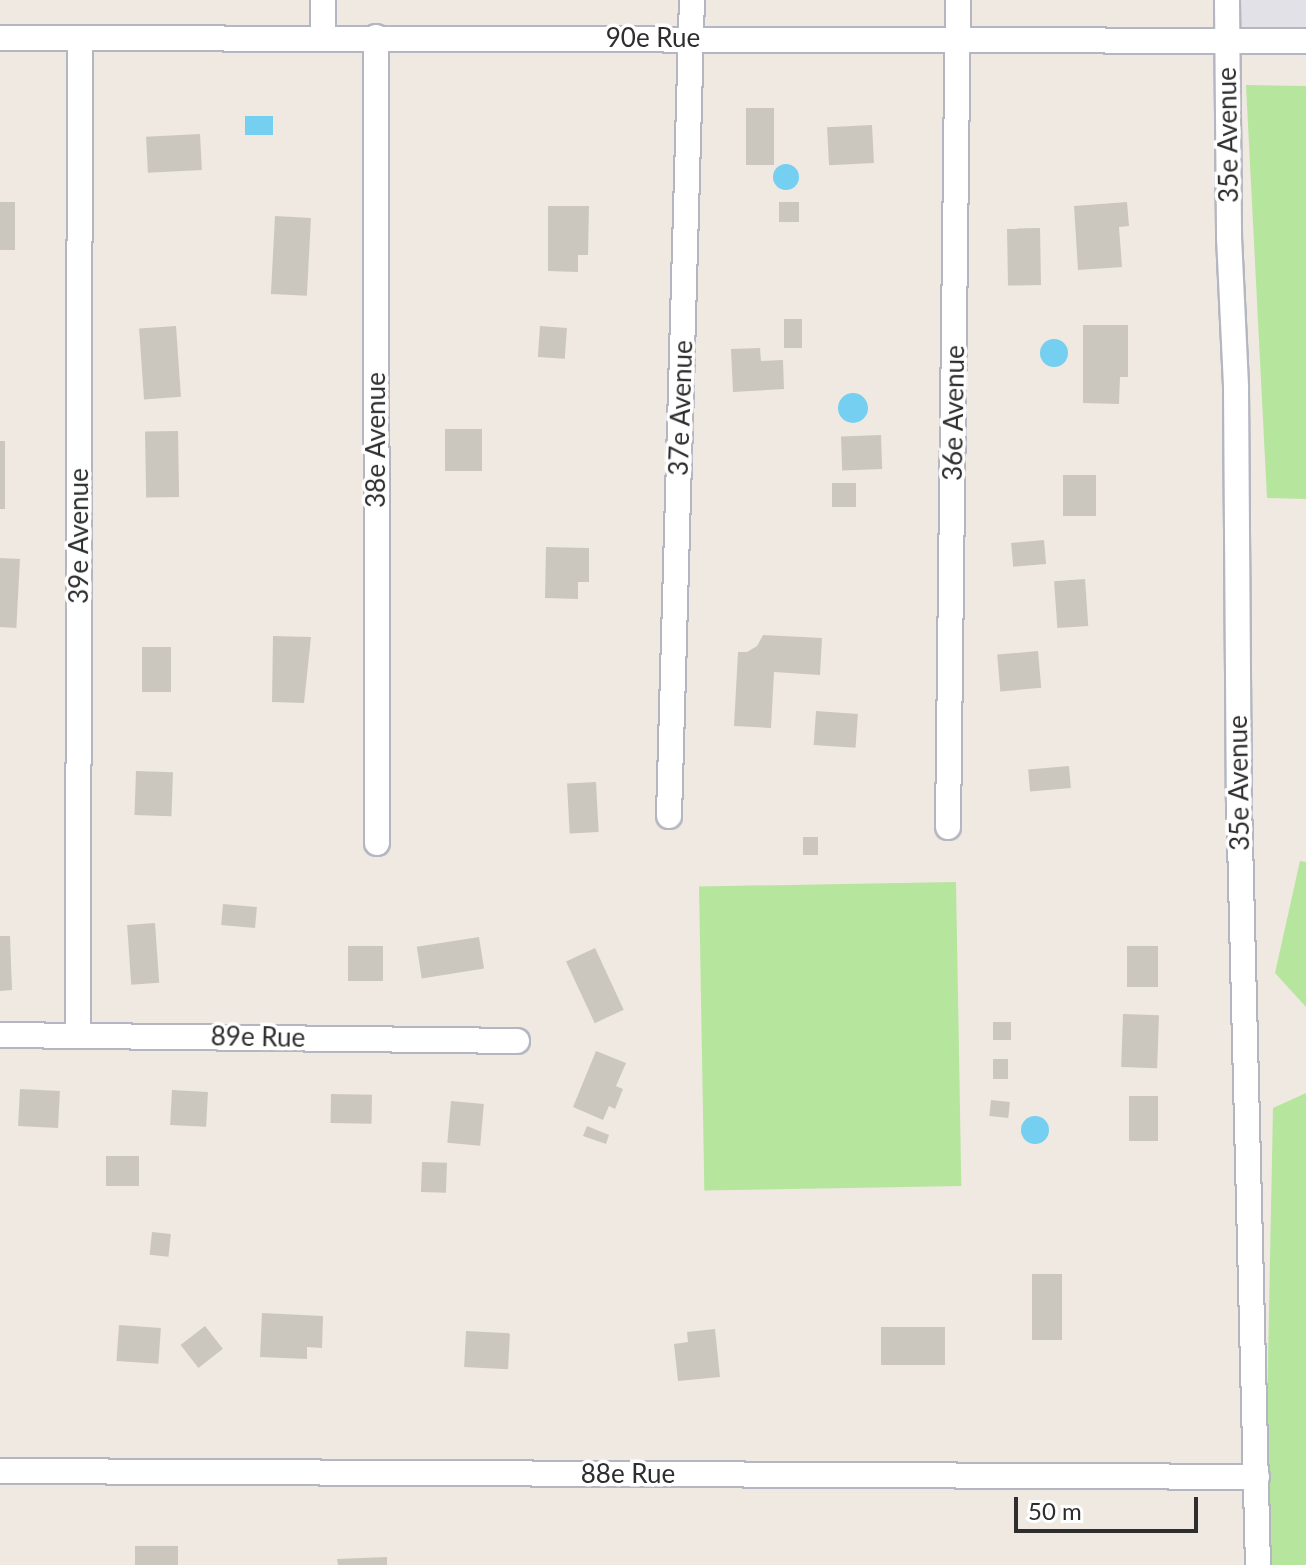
<!DOCTYPE html>
<style>
body{margin:0}
#map{position:relative;width:1306px;height:1565px;overflow:hidden;background:#efe9e1;font-family:Lato,sans-serif}
div>[style]{position:absolute}
[style*='--x']{left:calc(var(--x)*1px);top:calc(var(--y)*1px);width:calc(var(--w)*1px);rotate:calc(var(--a)*1deg)}
.industrial>*{inset:0;background:#e3e1e8;transform-origin:0 0}
.green>*{inset:0;background:#b6e59e;transform-origin:0 0}
.water>*{inset:0;background:#75cff0;transform-origin:0 0}
.round{border-radius:50%}
.building>*{inset:0;background:#cbc7bf;transform-origin:0 0}
.roads{filter:drop-shadow(2px 0 #b4b7c1) drop-shadow(-2px 0 #b4b7c1) drop-shadow(0 2px #b4b7c1) drop-shadow(0 -2px #b4b7c1)}
.minor>*{height:24px;margin:-12px;padding:0 12px;transform-origin:12px;border-radius:12px;background:#fff}
span{translate:-50% -50%;white-space:nowrap;text-align:center;line-height:1.15;-webkit-text-stroke:7px #fff;paint-order:stroke}
.street-label{font-size:26px;color:#2e2e2e}
.scale{position:absolute;left:1014px;top:1497px;width:184px;height:36px;box-sizing:border-box;border:4px solid #2e2e2e;border-top:0;padding-left:10px;font-size:24px;line-height:28px;white-space:nowrap;color:#2e2e2e;-webkit-text-stroke:6px #fff;paint-order:stroke}
</style>
<div id="map">
<div class="industrial">
<i style="left:1227px;top:0;width:79px;height:41px"></i>
</div>
<div class="green">
<i style="clip-path:polygon(1246px 85px,1306px 86px,1306px 499px,1267px 498px)"></i>
<i style="clip-path:polygon(1300px 861px,1306px 862px,1306px 1007px,1275px 973px)"></i>
<i style="left:956px;top:882px;width:304px;height:257px;rotate:89deg"></i>
<i style="clip-path:polygon(1306px 1093px,1306px 1565px,1264px 1565px,1273px 1108px)"></i>
</div>
<div class="water">
<i style="left:245px;top:116px;width:28px;height:19px"></i>
<i class="round" style="left:773px;top:164px;width:26px;height:26px"></i>
<i class="round" style="left:1040px;top:339px;width:28px;height:28px"></i>
<i class="round" style="left:838px;top:393px;width:30px;height:30px"></i>
<i class="round" style="left:1021px;top:1116px;width:28px;height:28px"></i>
</div>
<div class="building">
<i style="left:746px;top:108px;width:28px;height:57px"></i>
<i style="left:872px;top:125px;width:38px;height:45px;rotate:87deg"></i>
<i style="left:200px;top:134px;width:36px;height:54px;rotate:87deg"></i>
<i style="left:0;top:202px;width:15px;height:48px"></i>
<i style="left:779px;top:202px;width:20px;height:20px"></i>
<i style="clip-path:polygon(1127px 202px,1129px 226px,1119px 227px,1122px 267px,1078px 270px,1074px 206px)"></i>
<i style="clip-path:polygon(548px 206px,589px 206px,588px 255px,578px 255px,578px 272px,548px 271px)"></i>
<i style="left:275px;top:216px;width:36px;height:78px;rotate:3deg"></i>
<i style="left:1040px;top:228px;width:57px;height:33px;rotate:89deg"></i>
<i style="left:784px;top:319px;width:18px;height:29px"></i>
<i style="clip-path:polygon(1083px 325px,1128px 325px,1128px 377px,1120px 377px,1119px 404px,1083px 403px)"></i>
<i style="left:176px;top:326px;width:71px;height:37px;rotate:86deg"></i>
<i style="left:540px;top:326px;width:27px;height:31px;rotate:4deg"></i>
<i style="clip-path:polygon(760px 348px,761px 361px,783px 360px,784px 389px,733px 392px,731px 349px)"></i>
<i style="left:445px;top:429px;width:37px;height:42px"></i>
<i style="left:178px;top:431px;width:66px;height:33px;rotate:89deg"></i>
<i style="left:881px;top:435px;width:34px;height:40px;rotate:88deg"></i>
<i style="left:0;top:441px;width:5px;height:68px"></i>
<i style="left:1096px;top:475px;width:41px;height:33px;rotate:90deg"></i>
<i style="left:832px;top:483px;width:24px;height:24px"></i>
<i style="left:1044px;top:540px;width:24px;height:33px;rotate:85deg"></i>
<i style="clip-path:polygon(546px 547px,589px 548px,589px 582px,578px 582px,578px 599px,545px 598px)"></i>
<i style="left:0;top:558px;width:20px;height:69px;rotate:3deg"></i>
<i style="left:1085px;top:579px;width:47px;height:31px;rotate:86deg"></i>
<i style="clip-path:polygon(763px 635px,822px 638px,820px 675px,774px 672px,771px 728px,734px 726px,738px 652px,747px 652px,757px 646px)"></i>
<i style="clip-path:polygon(273px 636px,311px 637px,304px 703px,272px 702px)"></i>
<i style="left:171px;top:647px;width:45px;height:29px;rotate:90deg"></i>
<i style="left:1038px;top:651px;width:37px;height:41px;rotate:85deg"></i>
<i style="left:816px;top:711px;width:42px;height:34px;rotate:4deg"></i>
<i style="left:1069px;top:766px;width:22px;height:41px;rotate:85deg"></i>
<i style="left:136px;top:771px;width:37px;height:44px;rotate:2deg"></i>
<i style="left:596px;top:782px;width:50px;height:29px;rotate:87deg"></i>
<i style="left:803px;top:837px;width:15px;height:18px"></i>
<i style="left:223px;top:904px;width:34px;height:21px;rotate:5deg"></i>
<i style="left:155px;top:923px;width:60px;height:28px;rotate:86deg"></i>
<i style="clip-path:polygon(0 936px,10px 936px,12px 990px,0 991px)"></i>
<i style="left:479px;top:937px;width:32px;height:63px;rotate:81deg"></i>
<i style="left:348px;top:946px;width:35px;height:35px"></i>
<i style="left:1127px;top:946px;width:31px;height:41px"></i>
<i style="left:595px;top:948px;width:68px;height:32px;rotate:65deg"></i>
<i style="left:1123px;top:1014px;width:36px;height:53px;rotate:2deg"></i>
<i style="left:1011px;top:1022px;width:18px;height:18px;rotate:90deg"></i>
<i style="clip-path:polygon(596px 1051px,626px 1063px,616px 1086px,623px 1089px,615px 1109px,609px 1106px,603px 1120px,573px 1107px)"></i>
<i style="left:993px;top:1059px;width:15px;height:20px"></i>
<i style="left:20px;top:1089px;width:40px;height:37px;rotate:3deg"></i>
<i style="left:172px;top:1090px;width:36px;height:35px;rotate:3deg"></i>
<i style="left:331px;top:1094px;width:41px;height:29px;rotate:1deg"></i>
<i style="left:1129px;top:1096px;width:29px;height:45px"></i>
<i style="left:991px;top:1100px;width:19px;height:16px;rotate:6deg"></i>
<i style="left:451px;top:1101px;width:33px;height:42px;rotate:5deg"></i>
<i style="clip-path:polygon(587px 1126px,609px 1135px,606px 1144px,583px 1136px)"></i>
<i style="left:106px;top:1156px;width:33px;height:30px"></i>
<i style="left:422px;top:1162px;width:25px;height:30px;rotate:2deg"></i>
<i style="left:152px;top:1232px;width:19px;height:23px;rotate:6deg"></i>
<i style="left:1032px;top:1274px;width:30px;height:66px"></i>
<i style="clip-path:polygon(262px 1313px,323px 1316px,322px 1348px,307px 1347px,307px 1359px,260px 1357px)"></i>
<i style="left:119px;top:1325px;width:42px;height:36px;rotate:4deg"></i>
<i style="left:205px;top:1326px;width:29px;height:31px;rotate:52deg"></i>
<i style="left:945px;top:1327px;width:38px;height:64px;rotate:90deg"></i>
<i style="clip-path:polygon(715px 1329px,720px 1377px,678px 1381px,674px 1344px,688px 1342px,687px 1332px)"></i>
<i style="left:466px;top:1331px;width:44px;height:36px;rotate:3deg"></i>
<i style="left:135px;top:1546px;width:43px;height:19px"></i>
<i style="clip-path:polygon(387px 1557px,387px 1565px,338px 1565px,337px 1559px)"></i>
</div>
<div class="roads">
<div class="minor">
<i style="--x:1227;--y:0;--w:237;--a:89.5"></i>
<i style="--x:1229;--y:237;--w:151;--a:87.3"></i>
<i style="--x:1236;--y:388;--w:412;--a:89.6"></i>
<i style="--x:1239;--y:800;--w:765;--a:88.58"></i>
<i style="--x:323;--y:37;--w:37;--a:-90"></i>
<i style="--x:376;--y:37;--w:806;--a:89.93"></i>
<i style="--x:0;--y:38;--w:1306;--a:0.13"></i>
<i style="--x:669;--y:816;--w:816;--a:-88.39"></i>
<i style="--x:948;--y:827;--w:827;--a:-89.31"></i>
<i style="--x:0;--y:1035;--w:517;--a:0.66"></i>
<i style="--x:78;--y:1035;--w:997;--a:-89.89"></i>
<i style="--x:0;--y:1471;--w:1257;--a:0.27"></i>
</div>
</div>
<div class="street-label">
<span style="left:653px;top:38px">90e Rue</span>
<span style="left:1228px;top:135px;rotate:-91deg">35e Avenue</span>
<span style="left:681px;top:408px;rotate:-88deg">37e Avenue</span>
<span style="left:954px;top:413px;rotate:-89deg">36e Avenue</span>
<span style="left:376px;top:440px;rotate:-90deg">38e Avenue</span>
<span style="left:79px;top:536px;rotate:-90deg">39e Avenue</span>
<span style="left:1239px;top:783px;rotate:-91deg">35e Avenue</span>
<span style="left:258px;top:1037px;rotate:1deg">89e Rue</span>
<span style="left:628px;top:1474px">88e Rue</span>
</div>
<div class="scale">50 m</div>
</div>
